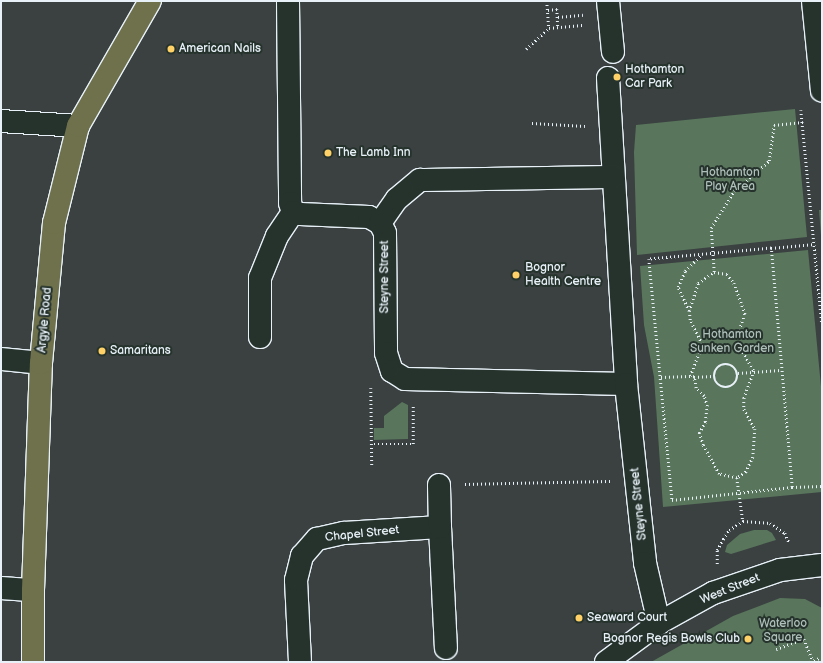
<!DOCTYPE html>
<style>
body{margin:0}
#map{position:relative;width:823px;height:663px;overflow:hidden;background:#3a4140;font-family:"Balsamiq Sans",sans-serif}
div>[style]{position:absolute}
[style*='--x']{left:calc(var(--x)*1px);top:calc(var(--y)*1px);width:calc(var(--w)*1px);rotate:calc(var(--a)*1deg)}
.green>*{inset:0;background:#59755c}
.path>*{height:2.5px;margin-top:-1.25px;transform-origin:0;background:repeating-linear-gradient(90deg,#e8f1f8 0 1px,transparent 0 4px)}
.path>.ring{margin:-1.25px;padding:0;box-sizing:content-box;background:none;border:2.5px solid #e8f1f8;border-radius:50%}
.roads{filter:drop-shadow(1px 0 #e8f1f8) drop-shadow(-1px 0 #e8f1f8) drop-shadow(0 1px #e8f1f8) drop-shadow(0 -1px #e8f1f8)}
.minor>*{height:22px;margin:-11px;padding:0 11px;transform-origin:11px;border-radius:11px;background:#26332d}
.major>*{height:22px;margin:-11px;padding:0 11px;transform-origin:11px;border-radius:11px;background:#6e714b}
.dots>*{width:11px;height:11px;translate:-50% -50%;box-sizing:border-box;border:2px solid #26332d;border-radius:50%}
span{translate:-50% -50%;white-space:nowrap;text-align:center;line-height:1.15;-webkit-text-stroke:4px #26332d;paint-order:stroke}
.poi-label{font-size:12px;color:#e8f1f8}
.left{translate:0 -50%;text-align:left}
.right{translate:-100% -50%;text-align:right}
.park-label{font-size:12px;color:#afbfba}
.street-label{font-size:12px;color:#e8f1f8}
.frame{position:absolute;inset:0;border:2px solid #e8f1f8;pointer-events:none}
</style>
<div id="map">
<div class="green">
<i style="clip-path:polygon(795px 109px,807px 237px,637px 255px,634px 152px,636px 125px)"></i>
<i style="clip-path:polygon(819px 210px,822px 210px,822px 248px)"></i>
<i style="clip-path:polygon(808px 250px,822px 397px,822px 492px,663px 507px,654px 377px,644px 325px,640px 266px)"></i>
<i style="clip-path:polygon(402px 402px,408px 405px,408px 439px,374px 440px,374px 428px,384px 428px,384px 416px)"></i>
<i style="clip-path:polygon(754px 530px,767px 530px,772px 533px,776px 540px,731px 554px,725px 552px,727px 545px,740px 534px)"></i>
<i style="clip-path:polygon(780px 598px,805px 599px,822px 608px,822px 662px,651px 662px,733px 616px)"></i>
</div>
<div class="path">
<i style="--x:547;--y:1;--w:27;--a:86"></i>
<i style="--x:548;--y:10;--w:9;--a:-6"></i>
<i style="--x:557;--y:9;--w:18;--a:87"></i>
<i style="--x:558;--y:17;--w:25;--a:-5"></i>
<i style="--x:526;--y:49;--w:31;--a:-42"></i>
<i style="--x:549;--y:28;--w:36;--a:-5"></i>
<i style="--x:801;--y:110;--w:214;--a:84.4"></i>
<i style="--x:532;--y:123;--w:53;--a:3.2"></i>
<i style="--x:771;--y:248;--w:122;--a:174.8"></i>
<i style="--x:649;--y:259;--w:242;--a:84.5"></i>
<i style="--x:672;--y:500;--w:121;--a:-6.2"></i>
<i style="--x:792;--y:487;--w:240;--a:-95"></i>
<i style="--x:771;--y:248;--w:44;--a:-5.2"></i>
<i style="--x:714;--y:272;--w:13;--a:9"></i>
<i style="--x:727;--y:274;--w:11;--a:52"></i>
<i style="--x:734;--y:283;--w:33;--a:70"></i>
<i style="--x:745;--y:314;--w:21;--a:109"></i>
<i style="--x:738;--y:334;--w:11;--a:85"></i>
<i style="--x:739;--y:345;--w:30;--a:60"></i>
<i style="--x:754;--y:371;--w:29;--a:110"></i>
<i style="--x:744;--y:398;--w:11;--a:90"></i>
<i style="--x:744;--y:409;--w:23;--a:61"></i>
<i style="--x:755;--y:429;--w:28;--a:94"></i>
<i style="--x:753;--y:457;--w:17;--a:115"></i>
<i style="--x:746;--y:472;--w:11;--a:146"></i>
<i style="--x:737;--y:478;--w:18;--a:-167"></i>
<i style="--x:719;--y:474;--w:33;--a:-119"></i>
<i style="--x:703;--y:445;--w:13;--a:-108"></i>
<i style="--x:699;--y:433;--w:13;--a:-61"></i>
<i style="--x:705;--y:422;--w:16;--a:-83"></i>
<i style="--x:707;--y:406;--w:10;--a:-107"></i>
<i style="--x:704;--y:396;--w:11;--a:-135"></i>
<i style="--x:696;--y:388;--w:11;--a:-100"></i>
<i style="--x:694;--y:377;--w:4;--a:-166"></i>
<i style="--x:690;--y:376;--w:34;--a:-69"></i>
<i style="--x:702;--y:344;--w:27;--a:-117"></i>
<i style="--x:690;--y:320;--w:9;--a:-96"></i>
<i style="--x:689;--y:311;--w:29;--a:-72"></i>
<i style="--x:698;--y:283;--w:19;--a:-35"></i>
<i style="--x:714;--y:272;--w:44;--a:-93.9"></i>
<i style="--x:711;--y:228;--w:44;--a:-58.1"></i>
<i style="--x:734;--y:191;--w:46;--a:-40.6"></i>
<i style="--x:769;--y:161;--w:36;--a:-82"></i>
<i style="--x:774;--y:125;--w:29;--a:-6"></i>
<i style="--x:689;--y:311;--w:26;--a:-115"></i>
<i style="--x:678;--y:287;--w:17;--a:-66"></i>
<i style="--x:685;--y:271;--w:23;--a:-45"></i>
<i class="ring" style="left:714px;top:364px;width:21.5px;height:21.5px"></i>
<i style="--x:738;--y:373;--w:43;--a:-4"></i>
<i style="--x:661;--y:377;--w:29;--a:-2"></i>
<i style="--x:694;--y:377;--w:19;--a:-3"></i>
<i style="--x:371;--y:388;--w:79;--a:89.3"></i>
<i style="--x:374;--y:444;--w:39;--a:0"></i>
<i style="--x:413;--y:444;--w:39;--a:-90"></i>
<i style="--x:737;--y:478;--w:43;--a:82.1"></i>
<i style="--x:465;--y:484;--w:145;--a:-1.2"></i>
<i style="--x:792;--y:487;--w:30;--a:-2"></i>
<i style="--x:717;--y:564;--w:14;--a:-90"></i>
<i style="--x:717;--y:550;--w:13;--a:-61"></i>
<i style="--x:723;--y:539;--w:11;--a:-56"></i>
<i style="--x:729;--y:530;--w:17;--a:-33"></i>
<i style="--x:743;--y:521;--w:27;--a:4"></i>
<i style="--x:770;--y:523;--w:18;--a:34"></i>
<i style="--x:785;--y:533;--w:10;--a:66"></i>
<i style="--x:776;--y:649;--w:30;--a:-20"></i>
<i style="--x:804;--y:639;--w:24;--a:68"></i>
<i style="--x:810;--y:662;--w:13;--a:-23"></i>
</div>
<div class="roads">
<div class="minor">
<i style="--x:288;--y:1;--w:202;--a:89.4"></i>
<i style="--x:290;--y:203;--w:9;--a:72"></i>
<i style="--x:293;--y:212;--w:7;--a:16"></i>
<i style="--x:300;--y:214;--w:69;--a:2.5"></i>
<i style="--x:369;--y:217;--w:13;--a:29"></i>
<i style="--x:380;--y:223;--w:11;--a:63"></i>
<i style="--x:385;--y:233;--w:120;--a:89.5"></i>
<i style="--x:386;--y:353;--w:19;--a:72"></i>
<i style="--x:392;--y:371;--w:15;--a:32"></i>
<i style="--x:405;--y:379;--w:221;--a:1.3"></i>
<i style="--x:608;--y:1;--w:51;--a:84.4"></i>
<i style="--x:813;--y:1;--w:90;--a:84.3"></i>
<i style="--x:608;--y:78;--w:307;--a:86.6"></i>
<i style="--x:626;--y:384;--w:180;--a:83.9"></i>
<i style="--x:645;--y:563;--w:62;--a:76.9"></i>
<i style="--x:1;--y:121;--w:77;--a:3.7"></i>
<i style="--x:380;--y:223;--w:29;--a:-55"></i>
<i style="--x:397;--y:199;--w:30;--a:-40"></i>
<i style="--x:420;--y:180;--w:193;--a:-0.9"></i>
<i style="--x:260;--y:337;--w:59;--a:-90"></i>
<i style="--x:260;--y:278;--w:45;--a:-68"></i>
<i style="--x:277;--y:236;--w:29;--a:-56"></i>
<i style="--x:1;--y:359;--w:40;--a:5.7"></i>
<i style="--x:440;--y:527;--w:121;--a:87.2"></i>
<i style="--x:1;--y:588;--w:32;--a:4"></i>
<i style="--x:300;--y:662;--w:82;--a:-92.8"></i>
<i style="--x:296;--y:580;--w:25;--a:-76"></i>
<i style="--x:302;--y:556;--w:23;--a:-49"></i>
<i style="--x:317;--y:539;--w:28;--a:-13"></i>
<i style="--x:344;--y:533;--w:96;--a:-3.6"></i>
<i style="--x:440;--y:527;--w:42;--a:-91.4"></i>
<i style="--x:606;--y:662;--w:66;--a:-36.3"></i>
<i style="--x:659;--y:623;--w:62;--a:-29.1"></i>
<i style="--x:713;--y:593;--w:71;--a:-18.9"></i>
<i style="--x:780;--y:570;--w:42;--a:-6.8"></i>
</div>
<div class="major">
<i style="--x:33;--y:662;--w:72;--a:-90"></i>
<i style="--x:33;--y:590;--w:227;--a:-88"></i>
<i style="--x:41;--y:363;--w:141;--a:-84.7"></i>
<i style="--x:54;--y:223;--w:100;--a:-76.1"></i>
<i style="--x:78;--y:126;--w:144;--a:-60.1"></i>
</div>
</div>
<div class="dots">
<i style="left:171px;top:49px;background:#ffd166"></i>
<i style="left:617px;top:77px;background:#ffd166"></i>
<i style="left:328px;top:153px;background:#ffd166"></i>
<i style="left:516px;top:275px;background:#ffd166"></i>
<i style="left:102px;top:351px;background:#ffd166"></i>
<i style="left:579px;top:618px;background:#ffd166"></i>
<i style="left:748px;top:639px;background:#ffd166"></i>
</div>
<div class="poi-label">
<span class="left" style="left:179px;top:49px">American Nails</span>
<span class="left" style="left:625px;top:77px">Hothamton<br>Car Park</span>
<span class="left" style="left:336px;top:153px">The Lamb Inn</span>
<span class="left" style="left:525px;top:275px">Bognor<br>Health Centre</span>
<span class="left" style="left:110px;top:351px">Samaritans</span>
<span class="left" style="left:587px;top:618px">Seaward Court</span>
<span class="right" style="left:740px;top:639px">Bognor Regis Bowls Club</span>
</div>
<div class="park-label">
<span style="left:730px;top:180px">Hothamton<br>Play Area</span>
<span style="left:732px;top:342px">Hothamton<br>Sunken Garden</span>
<span style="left:783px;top:631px">Waterloo<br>Square</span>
</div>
<div class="street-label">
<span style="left:385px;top:277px;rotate:-90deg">Steyne Street</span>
<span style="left:45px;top:320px;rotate:-85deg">Argyle Road</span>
<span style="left:639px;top:504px;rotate:-96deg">Steyne Street</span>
<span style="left:362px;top:534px;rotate:-6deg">Chapel Street</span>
<span style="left:730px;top:589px;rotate:-22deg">West Street</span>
</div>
<div class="frame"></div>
</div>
